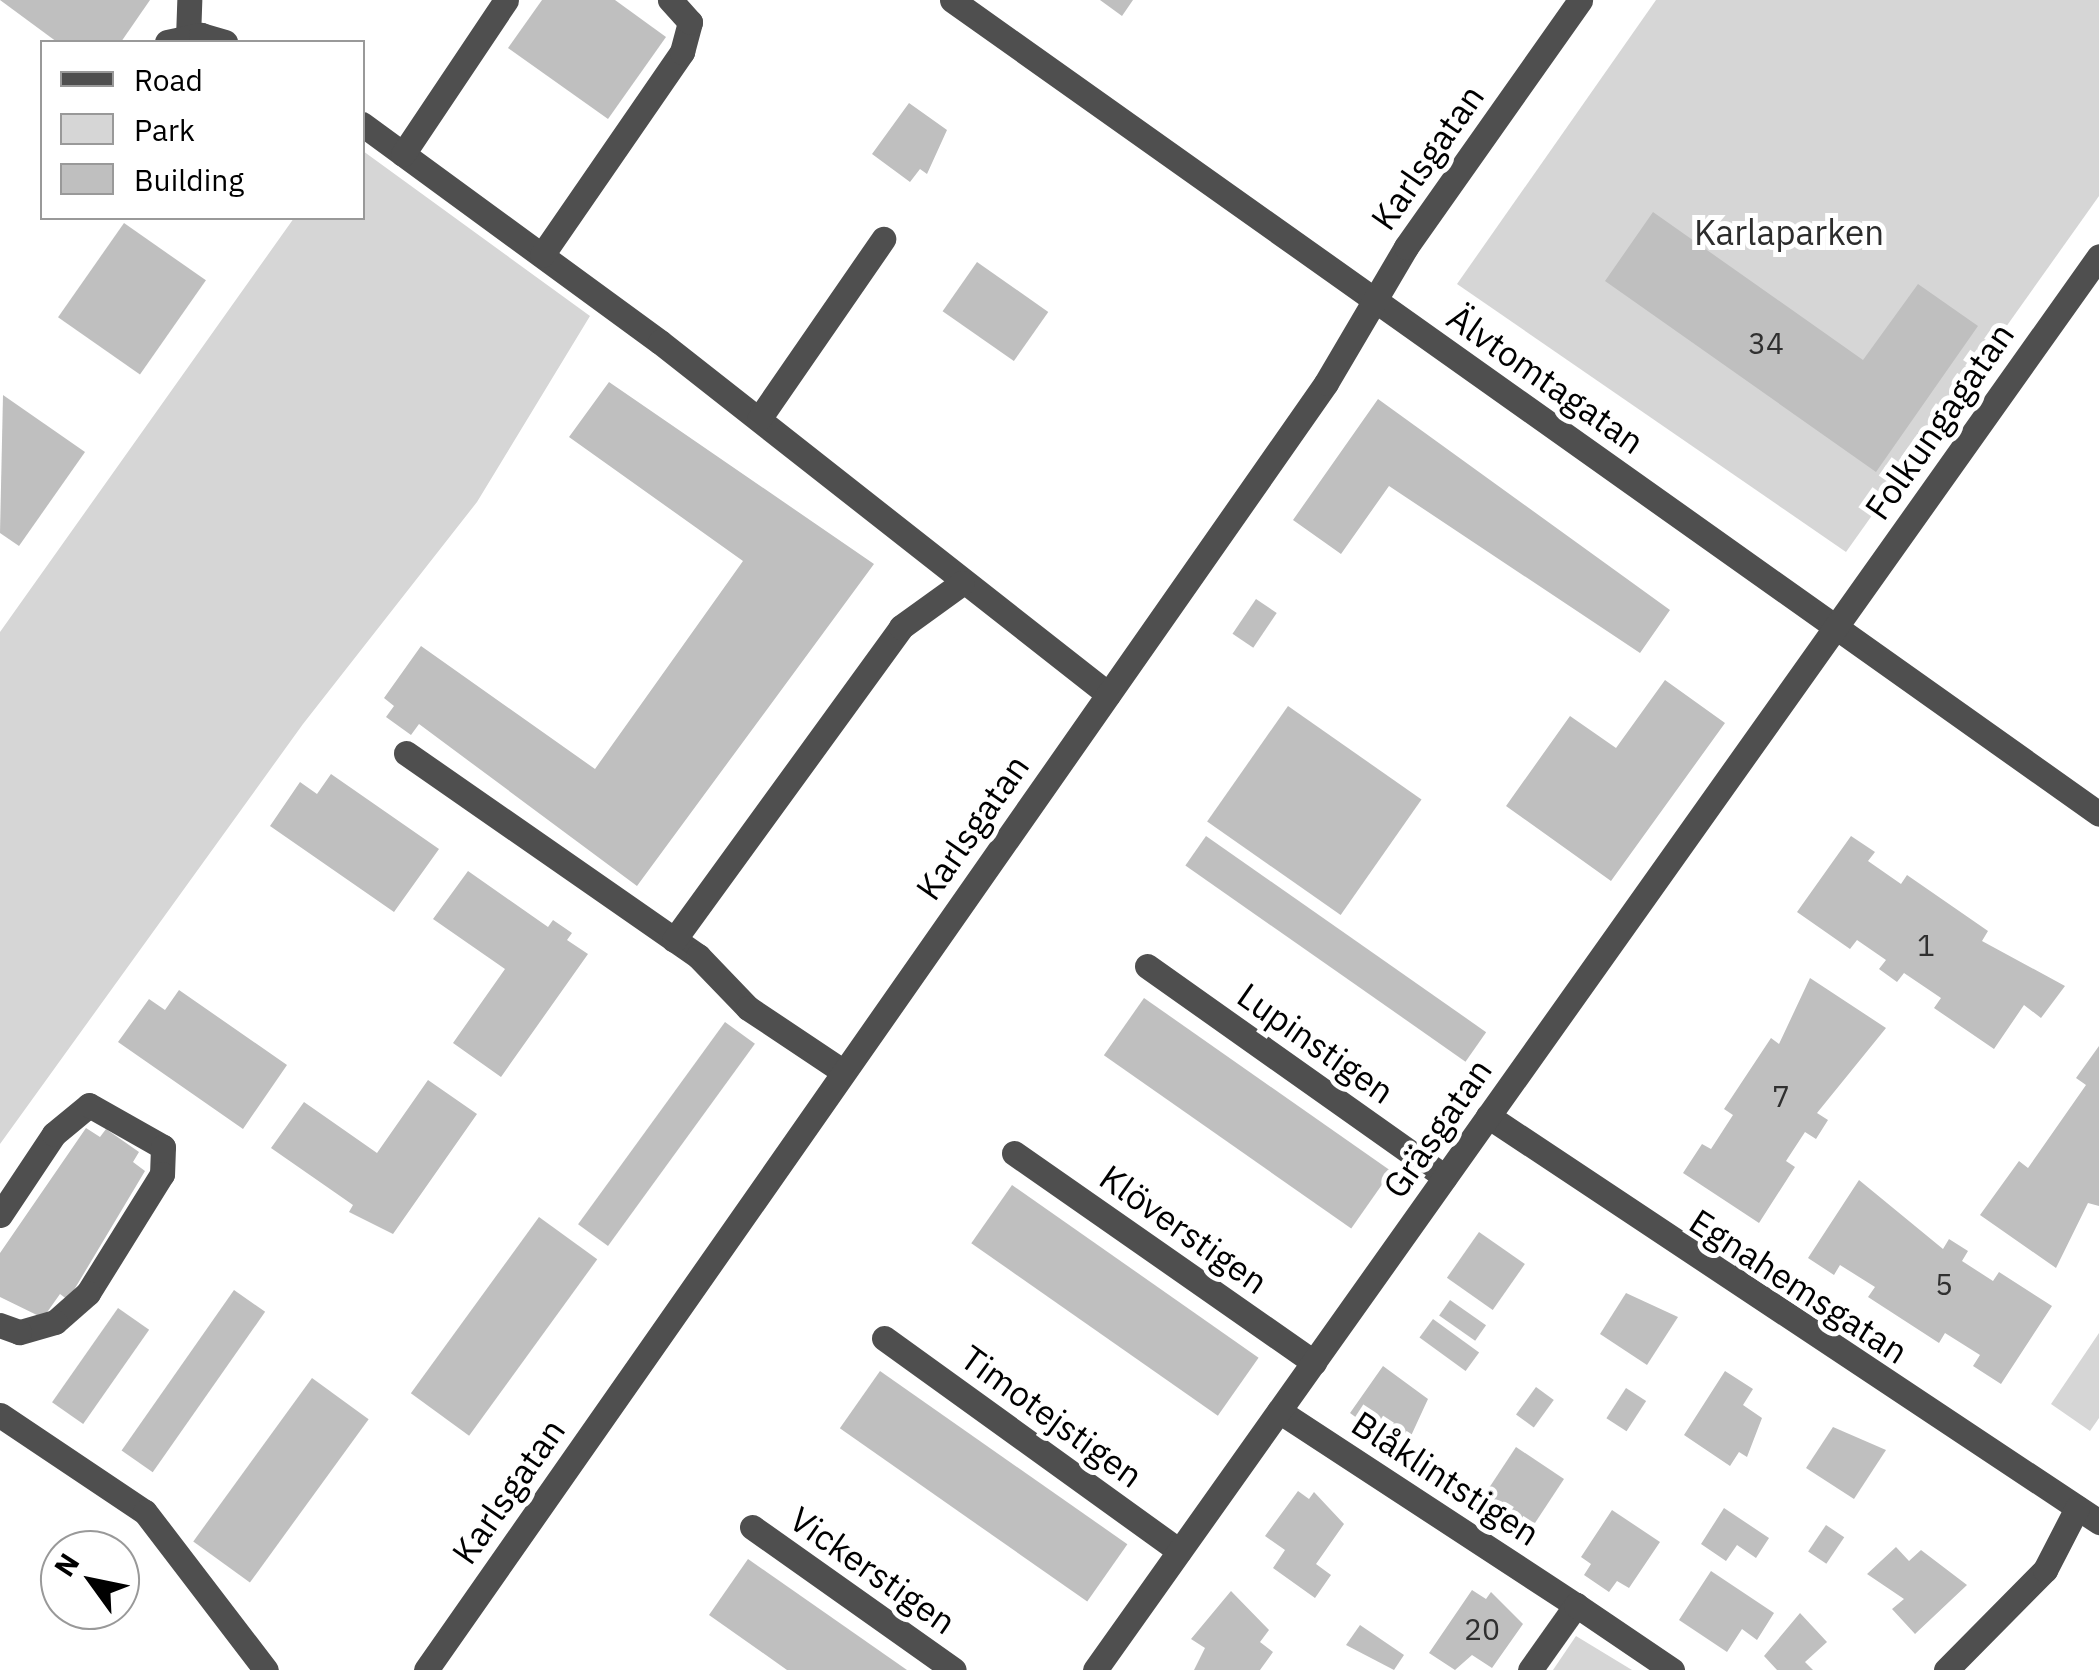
<!DOCTYPE html>
<meta charset="utf-8">
<style>
body{margin:0}
#map{position:relative;width:2099px;height:1670px;overflow:hidden;background:#fff;font-family:"IBM Plex Sans",sans-serif}
div>[style]{position:absolute}
[style*='--x']{left:calc(var(--x)*1px);top:calc(var(--y)*1px);width:calc(var(--w)*1px);rotate:calc(var(--a)*1deg)}
.green>*{inset:0;background:#d6d6d6}
.building>*{inset:0;background:#bfbfbf;transform-origin:0 0}
.minor>*{height:25px;margin:-12.5px;padding:0 12.5px;transform-origin:12.5px;border-radius:12.5px;background:#4f4f4f}
span{translate:-50% -50%;white-space:nowrap;text-align:center;line-height:1.15;-webkit-text-stroke:10px #fff;paint-order:stroke}
.number-label{font-size:30px;color:#303030}
.number-label span{-webkit-text-stroke-width:0}
.street-label{font-size:35px;color:#000}
.park-label{font-size:35px;color:#2d2d2d}
.legend{position:absolute;left:40px;top:40px;width:325px;height:180px;box-sizing:border-box;background:#fff;border:2px solid #999;margin:0;padding:12px 18px;list-style:none;font-size:30px;color:#000}
.legend li{display:flex;align-items:center;gap:20px;height:50px}
.legend b{width:50px;border:2px solid #999}
.north{position:absolute;left:40px;top:1530px;width:100px;height:100px;box-sizing:border-box;background:#fff;border:2px solid #999;border-radius:50%;rotate:303deg;font-size:28px;font-weight:700;line-height:40px;text-align:center;color:#000}
.north::after{content:'';display:block;margin:auto;width:35px;height:45px;background:#000;clip-path:polygon(50% 0,100% 100%,50% 72%,0 100%)}
</style>
<div id="map">
<div class="green">
<i style="clip-path:polygon(1656px 0,2099px 0,2099px 196px,1846px 552px,1457px 284px)"></i>
<i style="clip-path:polygon(363px 151px,590px 316px,477px 502px,303px 724px,0 1144px,0 632px,294px 218px,362px 218px)"></i>
<i style="clip-path:polygon(2099px 1333px,2099px 1418px,2090px 1431px,2051px 1404px)"></i>
<i style="clip-path:polygon(1576px 1636px,1632px 1670px,1553px 1670px)"></i>
</div>
<div class="building">
<i style="clip-path:polygon(0 0,150px 0,121px 42px,57px 42px)"></i>
<i style="clip-path:polygon(542px 0,615px 0,666px 37px,608px 119px,508px 48px)"></i>
<i style="clip-path:polygon(1100px 0,1133px 0,1122px 16px)"></i>
<i style="clip-path:polygon(909px 103px,947px 130px,927px 174px,920px 169px,910px 182px,872px 154px)"></i>
<i style="clip-path:polygon(1653px 212px,1863px 360px,1918px 284px,1978px 326px,1876px 472px,1605px 281px)"></i>
<i style="left:124px;top:223px;width:100px;height:115px;rotate:35deg"></i>
<i style="left:977px;top:262px;width:87px;height:60px;rotate:35deg"></i>
<i style="clip-path:polygon(609px 382px,874px 564px,637px 886px,419px 724px,411px 735px,386px 717px,394px 706px,384px 698px,421px 646px,595px 769px,743px 561px,569px 437px)"></i>
<i style="clip-path:polygon(3px 395px,85px 452px,19px 546px,0 533px)"></i>
<i style="clip-path:polygon(1378px 399px,1670px 610px,1640px 653px,1389px 486px,1341px 554px,1293px 520px)"></i>
<i style="left:1256px;top:599px;width:25px;height:42px;rotate:34deg"></i>
<i style="clip-path:polygon(1665px 680px,1725px 723px,1611px 881px,1506px 806px,1570px 716px,1616px 748px)"></i>
<i style="left:1288px;top:706px;width:163px;height:141px;rotate:35deg"></i>
<i style="clip-path:polygon(331px 774px,439px 849px,394px 912px,270px 826px,300px 782px,317px 794px)"></i>
<i style="left:1206px;top:836px;width:342px;height:36px;rotate:35deg"></i>
<i style="clip-path:polygon(1851px 836px,1875px 852px,1868px 861px,1901px 884px,1907px 875px,1988px 931px,1982px 941px,2065px 986px,2041px 1018px,2024px 1005px,1994px 1049px,1934px 1008px,1941px 998px,1904px 973px,1897px 982px,1879px 969px,1886px 960px,1857px 940px,1850px 949px,1797px 912px)"></i>
<i style="clip-path:polygon(468px 871px,548px 927px,553px 920px,572px 933px,567px 940px,588px 954px,501px 1077px,453px 1043px,505px 969px,433px 919px)"></i>
<i style="clip-path:polygon(1810px 978px,1886px 1028px,1817px 1113px,1828px 1120px,1816px 1139px,1805px 1132px,1786px 1161px,1795px 1167px,1759px 1223px,1683px 1173px,1702px 1144px,1711px 1149px,1733px 1115px,1724px 1109px,1771px 1038px,1779px 1044px)"></i>
<i style="clip-path:polygon(179px 990px,287px 1065px,243px 1129px,118px 1042px,149px 999px,165px 1010px)"></i>
<i style="left:1144px;top:998px;width:302px;height:70px;rotate:35deg"></i>
<i style="left:725px;top:1022px;width:37px;height:250px;rotate:36deg"></i>
<i style="clip-path:polygon(2099px 1046px,2099px 1206px,2088px 1203px,2056px 1268px,1980px 1215px,2019px 1161px,2028px 1168px,2086px 1085px,2076px 1078px)"></i>
<i style="clip-path:polygon(428px 1080px,477px 1114px,393px 1234px,349px 1212px,353px 1205px,271px 1148px,304px 1102px,377px 1153px)"></i>
<i style="clip-path:polygon(86px 1128px,100px 1137px,106px 1129px,139px 1152px,133px 1162px,145px 1171px,68px 1300px,60px 1294px,43px 1318px,0 1297px,0 1253px)"></i>
<i style="clip-path:polygon(1859px 1180px,1943px 1249px,1949px 1239px,1968px 1251px,1962px 1261px,1993px 1281px,1999px 1272px,2052px 1306px,2001px 1384px,1973px 1366px,1980px 1355px,1945px 1333px,1939px 1343px,1868px 1297px,1875px 1287px,1840px 1265px,1834px 1275px,1808px 1258px)"></i>
<i style="left:1012px;top:1185px;width:301px;height:71px;rotate:35deg"></i>
<i style="left:539px;top:1217px;width:72px;height:218px;rotate:36deg"></i>
<i style="left:1479px;top:1232px;width:56px;height:56px;rotate:35deg"></i>
<i style="left:234px;top:1290px;width:38px;height:196px;rotate:35deg"></i>
<i style="clip-path:polygon(1626px 1293px,1678px 1317px,1647px 1365px,1600px 1334px)"></i>
<i style="left:1450px;top:1300px;width:44px;height:19px;rotate:35deg"></i>
<i style="left:118px;top:1308px;width:38px;height:115px;rotate:35deg"></i>
<i style="left:1433px;top:1319px;width:57px;height:23px;rotate:36deg"></i>
<i style="clip-path:polygon(1383px 1366px,1428px 1399px,1410px 1438px,1404px 1433px,1395px 1446px,1350px 1413px)"></i>
<i style="left:880px;top:1371px;width:302px;height:70px;rotate:35deg"></i>
<i style="clip-path:polygon(1725px 1371px,1753px 1389px,1743px 1405px,1762px 1418px,1747px 1457px,1739px 1452px,1730px 1466px,1684px 1435px)"></i>
<i style="left:312px;top:1378px;width:70px;height:202px;rotate:36deg"></i>
<i style="left:1536px;top:1387px;width:22px;height:34px;rotate:36deg"></i>
<i style="left:1626px;top:1388px;width:24px;height:36px;rotate:33deg"></i>
<i style="clip-path:polygon(1833px 1427px,1886px 1450px,1854px 1499px,1806px 1468px)"></i>
<i style="clip-path:polygon(1516px 1447px,1564px 1479px,1533px 1526px,1516px 1523px,1485px 1494px)"></i>
<i style="clip-path:polygon(1298px 1491px,1309px 1499px,1314px 1492px,1344px 1524px,1316px 1564px,1331px 1575px,1315px 1598px,1273px 1568px,1285px 1550px,1265px 1536px)"></i>
<i style="clip-path:polygon(1724px 1508px,1769px 1538px,1756px 1558px,1737px 1545px,1726px 1561px,1701px 1544px)"></i>
<i style="clip-path:polygon(1612px 1510px,1660px 1542px,1629px 1588px,1617px 1581px,1609px 1592px,1584px 1575px,1591px 1564px,1581px 1557px)"></i>
<i style="left:1826px;top:1525px;width:22px;height:32px;rotate:34deg"></i>
<i style="clip-path:polygon(1896px 1547px,1909px 1561px,1921px 1550px,1967px 1585px,1915px 1634px,1892px 1609px,1904px 1599px,1867px 1574px)"></i>
<i style="clip-path:polygon(748px 1559px,907px 1670px,787px 1670px,709px 1615px)"></i>
<i style="clip-path:polygon(1711px 1571px,1774px 1613px,1757px 1640px,1742px 1629px,1727px 1652px,1679px 1620px)"></i>
<i style="clip-path:polygon(1472px 1590px,1486px 1599px,1491px 1592px,1523px 1624px,1492px 1668px,1472px 1655px,1455px 1670px,1429px 1653px)"></i>
<i style="clip-path:polygon(1231px 1591px,1269px 1630px,1260px 1642px,1273px 1652px,1260px 1670px,1194px 1670px,1205px 1648px,1191px 1639px)"></i>
<i style="clip-path:polygon(1800px 1613px,1827px 1642px,1805px 1662px,1813px 1670px,1777px 1670px,1764px 1656px)"></i>
<i style="clip-path:polygon(1360px 1625px,1404px 1655px,1394px 1670px,1346px 1645px)"></i>
</div>
<div class="minor">
<i style="--x:952;--y:0;--w:1406;--a:35.36"></i>
<i style="--x:188;--y:38;--w:38;--a:-88"></i>
<i style="--x:167;--y:42;--w:35;--a:-12"></i>
<i style="--x:201;--y:35;--w:25;--a:16"></i>
<i style="--x:362;--y:124;--w:369;--a:36.2"></i>
<i style="--x:660;--y:342;--w:570;--a:38.16"></i>
<i style="--x:403;--y:154;--w:185;--a:-56.2"></i>
<i style="--x:542;--y:255;--w:247;--a:-55.4"></i>
<i style="--x:682;--y:52;--w:31;--a:-75"></i>
<i style="--x:690;--y:22;--w:30;--a:-132"></i>
<i style="--x:759;--y:419;--w:219;--a:-55.4"></i>
<i style="--x:406;--y:753;--w:356;--a:34.8"></i>
<i style="--x:698;--y:956;--w:72;--a:46.1"></i>
<i style="--x:748;--y:1008;--w:115;--a:33.7"></i>
<i style="--x:674;--y:940;--w:387;--a:-54"></i>
<i style="--x:901;--y:627;--w:75;--a:-35.8"></i>
<i style="--x:1147;--y:966;--w:365;--a:35.3"></i>
<i style="--x:1488;--y:1116;--w:734;--a:33.6"></i>
<i style="--x:1014;--y:1153;--w:366;--a:34.9"></i>
<i style="--x:0;--y:1215;--w:97;--a:-56.3"></i>
<i style="--x:54;--y:1134;--w:45;--a:-39.6"></i>
<i style="--x:89;--y:1105;--w:85;--a:29.6"></i>
<i style="--x:163;--y:1147;--w:27;--a:92"></i>
<i style="--x:162;--y:1174;--w:140;--a:121.9"></i>
<i style="--x:88;--y:1293;--w:44;--a:138.7"></i>
<i style="--x:55;--y:1322;--w:37;--a:164"></i>
<i style="--x:19;--y:1332;--w:20;--a:-160"></i>
<i style="--x:884;--y:1338;--w:364;--a:35.8"></i>
<i style="--x:1279;--y:1411;--w:355;--a:33.2"></i>
<i style="--x:0;--y:1415;--w:174;--a:33.8"></i>
<i style="--x:145;--y:1512;--w:199;--a:52.6"></i>
<i style="--x:752;--y:1527;--w:247;--a:35.3"></i>
<i style="--x:426;--y:1670;--w:1570;--a:-55.03"></i>
<i style="--x:1326;--y:383;--w:158;--a:-59.5"></i>
<i style="--x:1406;--y:247;--w:302;--a:-54.8"></i>
<i style="--x:1095;--y:1670;--w:1734;--a:-54.62"></i>
<i style="--x:1530;--y:1670;--w:80;--a:-54.7"></i>
<i style="--x:1576;--y:1605;--w:116;--a:34.1"></i>
<i style="--x:1946;--y:1670;--w:141;--a:-45.3"></i>
<i style="--x:2045;--y:1570;--w:70;--a:-62.7"></i>
</div>
<div class="number-label">
<span style="left:1766px;top:343px">34</span>
<span style="left:1926px;top:945px">1</span>
<span style="left:1781px;top:1096px">7</span>
<span style="left:1944px;top:1284px">5</span>
<span style="left:1482px;top:1629px">20</span>
</div>
<div class="street-label">
<span style="left:1427px;top:157px;rotate:-55deg">Karlsgatan</span>
<span style="left:1546px;top:379px;rotate:35deg">Älvtomtagatan</span>
<span style="left:1939px;top:421px;rotate:-55deg">Folkungagatan</span>
<span style="left:972px;top:827px;rotate:-55deg">Karlsgatan</span>
<span style="left:1316px;top:1043px;rotate:35deg">Lupinstigen</span>
<span style="left:1437px;top:1128px;rotate:-55deg">Gräsgatan</span>
<span style="left:1184px;top:1229px;rotate:35deg">Klöverstigen</span>
<span style="left:1799px;top:1286px;rotate:33deg">Egnahemsgatan</span>
<span style="left:1052px;top:1416px;rotate:36deg">Timotejstigen</span>
<span style="left:1446px;top:1478px;rotate:33deg">Blåklintstigen</span>
<span style="left:508px;top:1491px;rotate:-55deg">Karlsgatan</span>
<span style="left:873px;top:1570px;rotate:35deg">Vickerstigen</span>
</div>
<div class="park-label">
<span style="left:1789px;top:232px">Karlaparken</span>
</div>
<ul class="legend">
<li><b style="height:12px;background:#4f4f4f"></b>Road</li>
<li><b style="height:28px;background:#d6d6d6"></b>Park</li>
<li><b style="height:28px;background:#bfbfbf"></b>Building</li>
</ul>
<div class="north">N</div>
</div>
